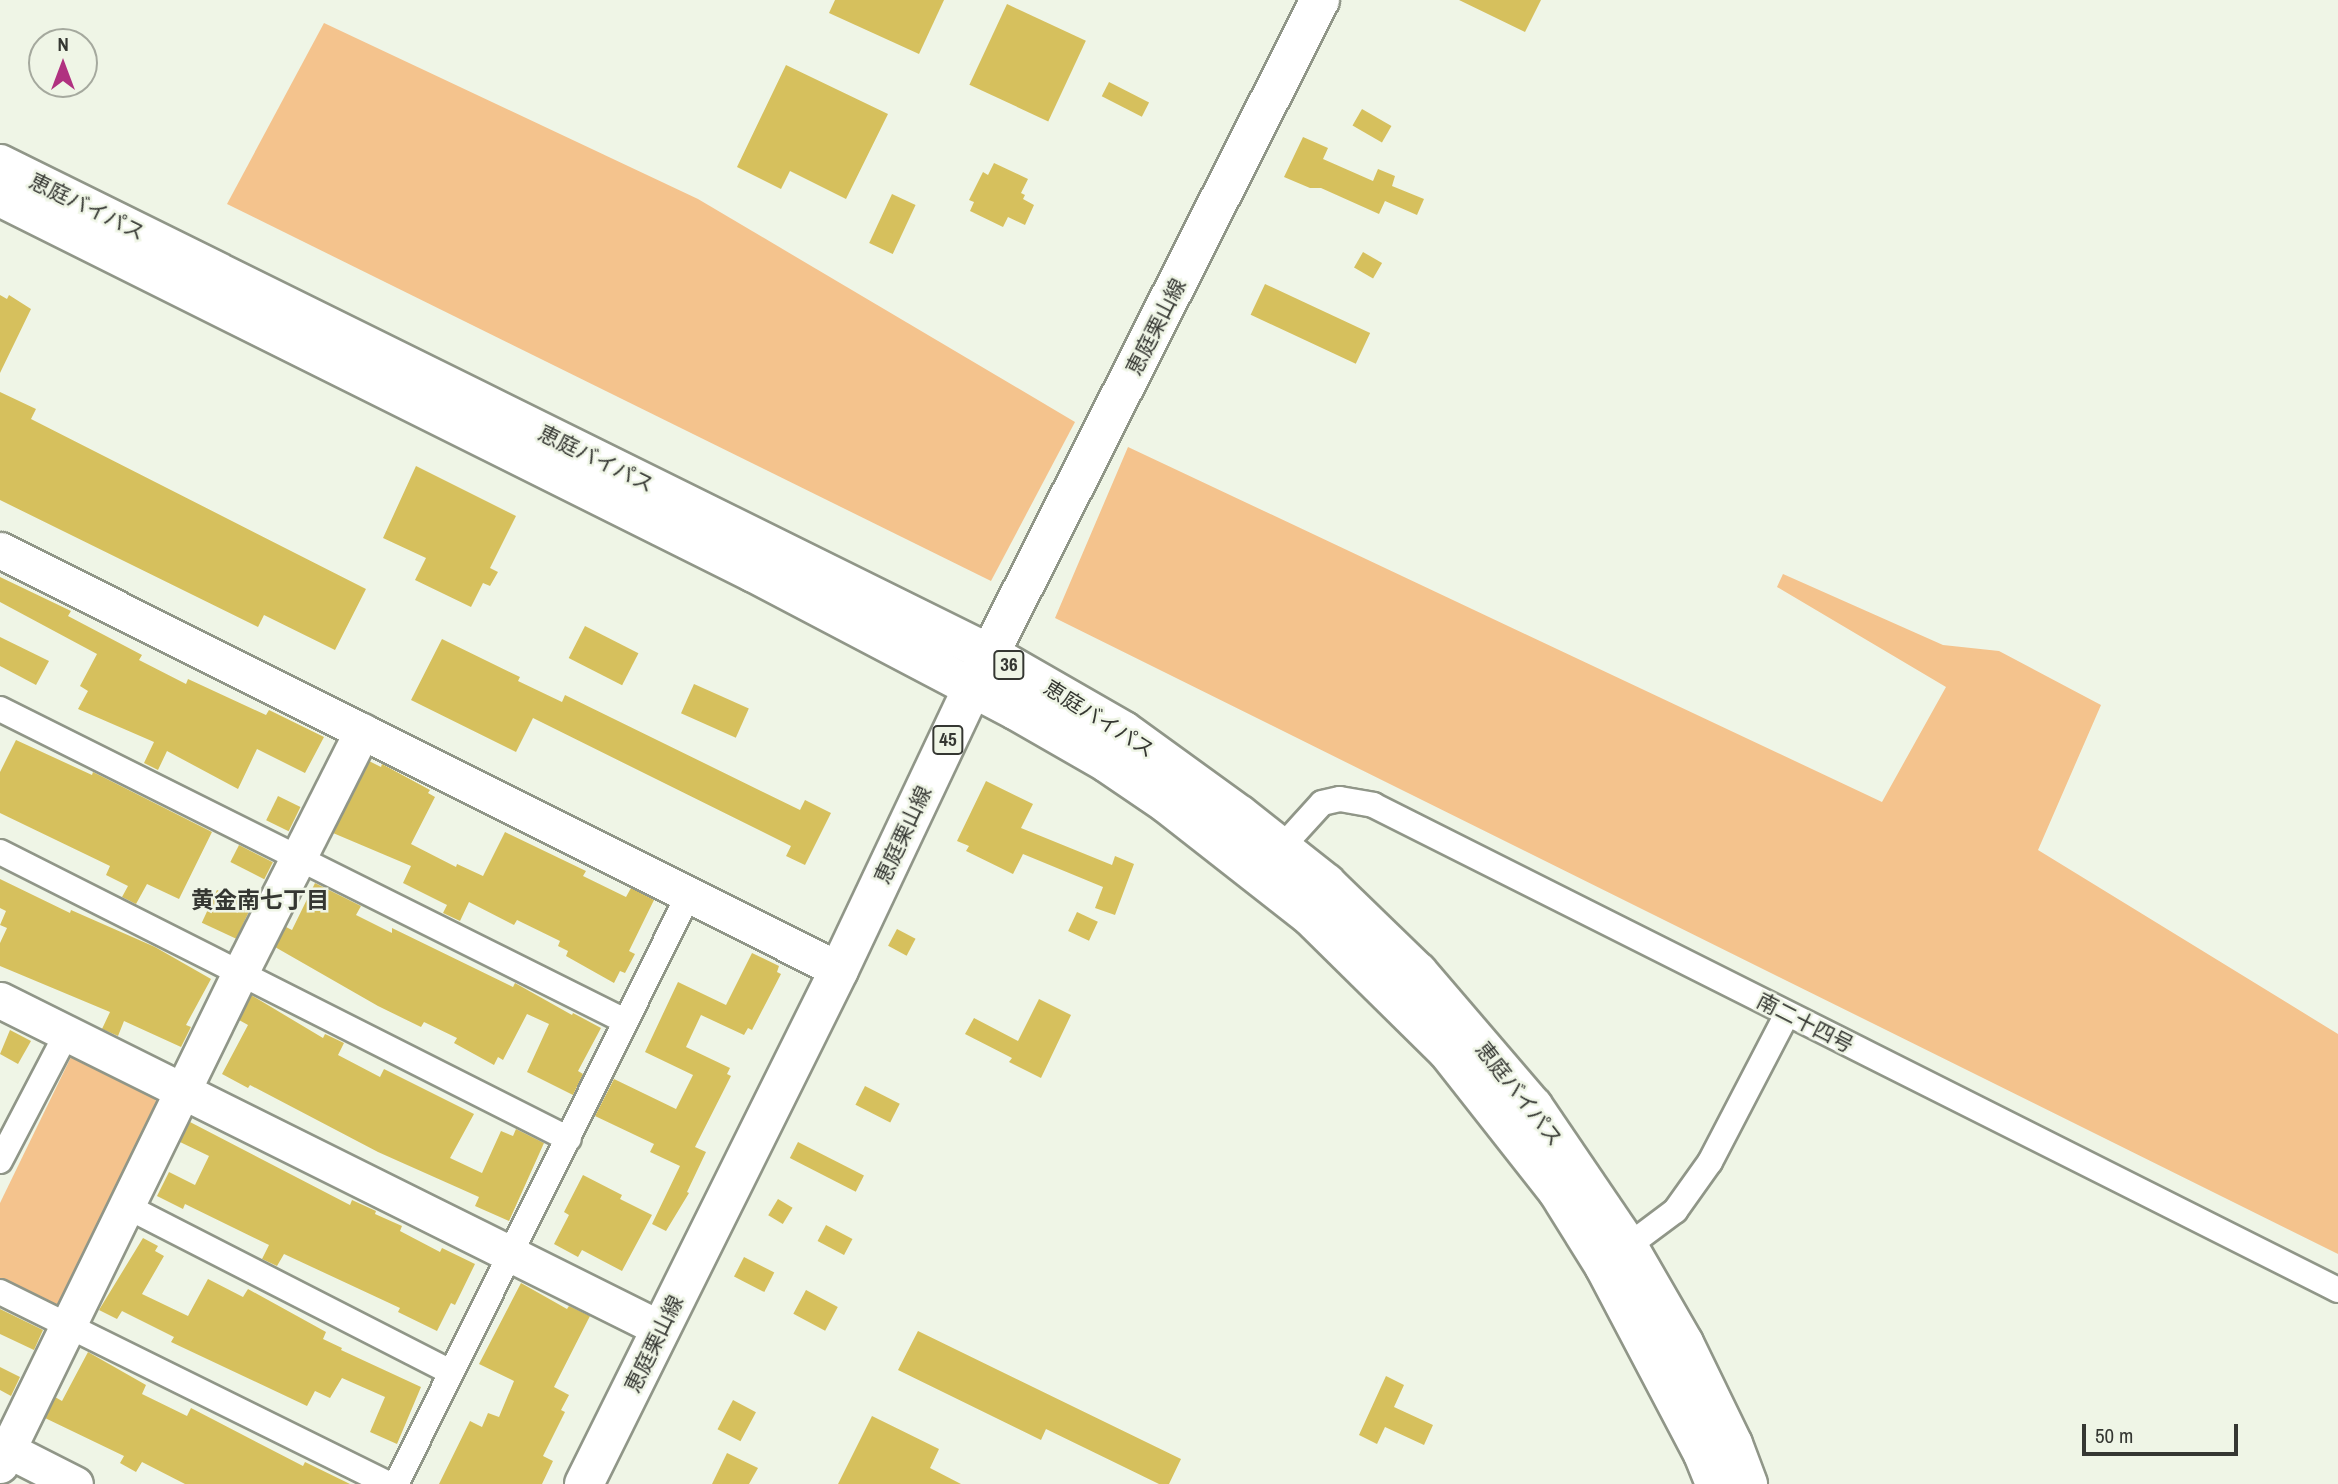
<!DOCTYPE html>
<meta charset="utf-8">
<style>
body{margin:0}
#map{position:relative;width:2338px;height:1484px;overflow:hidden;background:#eff5e6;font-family:"Archivo Narrow","Noto Sans JP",sans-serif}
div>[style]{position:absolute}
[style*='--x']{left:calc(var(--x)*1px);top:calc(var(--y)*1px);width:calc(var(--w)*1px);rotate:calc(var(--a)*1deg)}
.green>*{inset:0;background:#f4c38d}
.building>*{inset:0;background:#d6c05d;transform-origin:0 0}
.roads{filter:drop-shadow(2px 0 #909688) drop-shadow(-2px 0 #909688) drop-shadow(0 2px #909688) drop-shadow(0 -2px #909688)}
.street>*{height:24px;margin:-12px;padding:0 12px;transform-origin:12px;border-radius:12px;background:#fff}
.secondary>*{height:35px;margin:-17.5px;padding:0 17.5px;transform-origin:17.5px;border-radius:17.5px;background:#fff}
.primary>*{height:38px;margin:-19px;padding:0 19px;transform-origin:19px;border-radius:19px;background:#fff}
.highway>*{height:38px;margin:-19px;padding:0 19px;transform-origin:19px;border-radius:19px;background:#fff}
span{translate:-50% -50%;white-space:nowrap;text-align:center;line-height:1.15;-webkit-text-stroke:5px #eff5e6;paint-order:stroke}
.shield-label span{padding:2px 5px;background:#eff5e6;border:2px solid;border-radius:5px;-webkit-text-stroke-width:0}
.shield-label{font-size:19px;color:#353732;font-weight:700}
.street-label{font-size:21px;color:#353732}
.neighbourhood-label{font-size:23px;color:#353732;font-weight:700}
.north{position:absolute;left:28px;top:28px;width:70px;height:70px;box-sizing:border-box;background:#eff5e6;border:2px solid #a5a99e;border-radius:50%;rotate:0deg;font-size:19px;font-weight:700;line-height:28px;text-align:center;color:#353732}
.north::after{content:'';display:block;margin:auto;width:24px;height:32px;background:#b03180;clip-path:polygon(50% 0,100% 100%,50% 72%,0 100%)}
.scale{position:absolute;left:2082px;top:1424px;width:156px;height:32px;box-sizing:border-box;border:4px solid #353732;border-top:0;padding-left:9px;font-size:21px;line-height:24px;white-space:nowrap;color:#353732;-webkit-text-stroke:5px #eff5e6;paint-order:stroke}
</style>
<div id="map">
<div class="green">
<i style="clip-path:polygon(324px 23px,698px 199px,1075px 422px,991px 581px,227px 204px)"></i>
<i style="clip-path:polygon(1128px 447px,1882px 802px,1946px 687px,1777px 587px,1783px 574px,1943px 645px,1999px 651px,2101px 705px,2038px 850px,2338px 1034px,2338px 1254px,1055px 618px)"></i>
<i style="clip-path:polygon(71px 1057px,151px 1093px,161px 1109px,66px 1303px,57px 1306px,0 1278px,0 1203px)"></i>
</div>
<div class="building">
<i style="clip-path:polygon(835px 0,944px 0,919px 54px,829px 13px)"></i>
<i style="clip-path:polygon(1459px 0,1541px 0,1525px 32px)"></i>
<i style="left:1007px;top:4px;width:87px;height:89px;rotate:25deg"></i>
<i style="clip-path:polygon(786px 65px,888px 114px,846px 199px,790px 171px,781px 189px,737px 167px)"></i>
<i style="left:1109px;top:82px;width:45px;height:16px;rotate:27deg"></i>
<i style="left:1362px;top:109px;width:34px;height:19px;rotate:30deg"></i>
<i style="clip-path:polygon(1303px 137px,1328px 148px,1323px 159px,1373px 181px,1378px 169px,1395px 176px,1392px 186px,1424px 199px,1417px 215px,1385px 201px,1379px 214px,1321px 188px,1310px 188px,1284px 177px)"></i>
<i style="clip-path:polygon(994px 163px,1028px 179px,1021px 193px,1025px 195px,1023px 199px,1034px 205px,1025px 225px,1008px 217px,1003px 227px,970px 211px,974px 202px,969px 200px,983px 172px,988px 175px)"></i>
<i style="left:892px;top:194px;width:26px;height:54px;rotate:25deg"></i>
<i style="left:1363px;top:252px;width:22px;height:18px;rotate:30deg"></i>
<i style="left:1265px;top:284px;width:116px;height:34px;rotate:25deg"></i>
<i style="clip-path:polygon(0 295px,7px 299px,9px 295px,31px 309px,0 373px)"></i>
<i style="clip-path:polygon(0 392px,36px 409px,31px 419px,366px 589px,335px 650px,264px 615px,258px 627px,0 500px)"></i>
<i style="clip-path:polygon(416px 466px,516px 516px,490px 568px,498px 572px,490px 586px,483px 583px,471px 607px,415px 580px,426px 558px,383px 538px)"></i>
<i style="clip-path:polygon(0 577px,71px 611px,68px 616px,142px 655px,139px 660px,186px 684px,188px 679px,266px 715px,269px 710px,324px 737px,305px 773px,257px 749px,238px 789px,167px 751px,158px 770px,144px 763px,154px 742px,78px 709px,88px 691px,80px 686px,97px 654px,0 602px)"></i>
<i style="left:585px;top:626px;width:60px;height:36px;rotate:27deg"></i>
<i style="clip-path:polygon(0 637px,49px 661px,36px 685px,0 666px)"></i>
<i style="clip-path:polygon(442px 639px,520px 677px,518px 681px,562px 702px,565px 695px,800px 810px,805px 800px,831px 813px,805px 865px,786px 856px,791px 846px,533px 718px,516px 752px,411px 700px)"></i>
<i style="left:694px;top:684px;width:60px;height:32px;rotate:24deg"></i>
<i style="clip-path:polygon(16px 740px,92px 775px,93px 772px,212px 832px,179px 899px,147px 884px,136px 904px,122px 897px,128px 886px,106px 875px,110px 866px,0 813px,0 772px)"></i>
<i style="clip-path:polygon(369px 761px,381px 767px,382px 764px,430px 790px,428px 793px,435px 797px,411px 844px,456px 867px,457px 864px,483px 876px,505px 832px,586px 871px,583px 876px,626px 897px,631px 888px,654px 900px,629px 951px,635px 954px,625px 973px,620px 971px,614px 983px,566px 956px,568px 951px,558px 946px,560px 941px,517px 920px,514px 925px,469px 902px,460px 921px,443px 913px,447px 905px,403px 883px,411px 866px,333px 833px)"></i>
<i style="clip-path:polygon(986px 781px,1033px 804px,1021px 828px,1112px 865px,1115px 856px,1134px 864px,1115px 915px,1095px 908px,1103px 887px,1023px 854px,1013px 874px,966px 851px,969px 846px,957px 841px)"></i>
<i style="left:278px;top:796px;width:25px;height:27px;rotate:26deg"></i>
<i style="left:239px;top:845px;width:38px;height:19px;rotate:27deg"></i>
<i style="clip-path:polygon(0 879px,70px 913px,71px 910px,155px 947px,211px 979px,186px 1025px,191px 1027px,181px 1047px,124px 1021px,118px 1036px,102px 1029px,110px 1012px,0 966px,0 943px,7px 928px,0 925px,6px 911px,0 908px)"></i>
<i style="clip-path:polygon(315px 883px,361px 906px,356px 915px,392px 933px,392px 928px,513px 987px,515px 983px,572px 1015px,573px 1013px,601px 1028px,578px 1071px,583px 1074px,573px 1095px,527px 1072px,549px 1024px,527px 1014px,503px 1060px,498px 1057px,494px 1065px,454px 1043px,457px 1038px,424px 1022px,421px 1027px,378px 1006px,275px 947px,286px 927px,292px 930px)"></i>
<i style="left:217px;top:890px;width:38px;height:36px;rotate:25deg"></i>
<i style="left:1077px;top:912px;width:23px;height:21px;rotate:25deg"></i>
<i style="left:897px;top:929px;width:21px;height:19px;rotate:28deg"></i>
<i style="clip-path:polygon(752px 953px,779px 966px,777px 972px,781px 974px,752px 1030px,748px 1028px,744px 1035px,701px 1015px,686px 1047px,730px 1068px,727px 1074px,731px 1076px,695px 1147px,706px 1152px,687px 1192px,689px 1193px,666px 1231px,652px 1224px,680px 1166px,650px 1152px,654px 1144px,595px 1116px,614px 1079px,676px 1109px,693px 1075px,645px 1052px,678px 982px,726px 1005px)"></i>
<i style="clip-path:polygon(251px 995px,323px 1038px,325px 1034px,344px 1043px,338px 1055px,380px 1077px,384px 1069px,474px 1114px,450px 1158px,482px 1173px,501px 1131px,513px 1136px,516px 1129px,544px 1143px,509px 1221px,475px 1206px,479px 1197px,378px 1152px,250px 1085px,248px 1088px,222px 1074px,248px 1025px,239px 1020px)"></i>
<i style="clip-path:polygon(1039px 999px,1071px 1015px,1041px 1078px,1009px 1062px,1012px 1058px,965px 1034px,974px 1018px,1018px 1041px)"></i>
<i style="clip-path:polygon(10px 1030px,31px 1041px,18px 1064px,0 1054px)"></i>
<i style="left:865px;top:1086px;width:39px;height:21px;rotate:27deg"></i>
<i style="clip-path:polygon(190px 1122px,350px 1205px,352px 1200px,376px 1211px,375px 1214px,402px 1226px,400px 1231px,440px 1252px,442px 1248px,475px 1264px,455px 1305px,451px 1303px,437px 1331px,398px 1312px,400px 1308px,284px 1254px,277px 1266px,262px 1259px,269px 1245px,185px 1204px,183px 1209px,157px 1196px,169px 1172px,195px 1185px,209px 1156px,180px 1142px)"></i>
<i style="left:798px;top:1142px;width:74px;height:18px;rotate:27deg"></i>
<i style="clip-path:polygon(583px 1175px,622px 1195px,620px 1199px,652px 1215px,622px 1271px,582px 1250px,578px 1257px,554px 1244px,569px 1215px,564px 1212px)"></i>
<i style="left:778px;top:1199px;width:17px;height:19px;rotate:31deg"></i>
<i style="left:826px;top:1225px;width:30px;height:18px;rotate:28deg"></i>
<i style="clip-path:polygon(143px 1238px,158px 1246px,155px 1251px,164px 1256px,142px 1294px,188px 1316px,208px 1279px,243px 1297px,248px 1289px,326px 1332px,323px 1339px,342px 1348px,341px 1350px,421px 1387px,397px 1444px,370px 1432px,385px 1397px,342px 1378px,330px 1398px,315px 1391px,307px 1406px,171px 1342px,174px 1337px,122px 1311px,117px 1319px,99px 1310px)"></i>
<i style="left:744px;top:1257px;width:34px;height:22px;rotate:27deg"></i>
<i style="clip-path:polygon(521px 1283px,567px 1309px,569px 1306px,590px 1316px,554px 1387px,569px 1395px,561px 1410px,565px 1412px,543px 1456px,553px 1461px,542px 1484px,439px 1484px,470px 1421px,482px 1427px,488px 1413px,499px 1417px,514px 1381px,479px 1364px)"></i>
<i style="left:806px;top:1290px;width:36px;height:27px;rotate:28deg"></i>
<i style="clip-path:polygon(0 1309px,43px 1330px,34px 1350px,0 1334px)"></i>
<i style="clip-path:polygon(918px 1331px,1181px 1459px,1169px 1484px,1159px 1484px,1046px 1429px,1041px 1440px,898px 1370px)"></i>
<i style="clip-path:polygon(88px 1352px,146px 1385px,142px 1394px,187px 1416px,191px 1408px,303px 1466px,305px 1462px,350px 1484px,185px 1484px,142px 1462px,136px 1472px,120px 1463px,124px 1456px,45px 1418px,55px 1397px,62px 1401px)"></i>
<i style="clip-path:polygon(0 1367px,20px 1377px,11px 1396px,0 1390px)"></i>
<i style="clip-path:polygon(1386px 1376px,1404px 1385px,1394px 1407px,1433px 1425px,1424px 1445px,1385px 1427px,1377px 1444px,1359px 1435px)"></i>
<i style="left:733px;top:1400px;width:26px;height:33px;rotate:28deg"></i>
<i style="clip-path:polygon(872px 1416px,939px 1449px,930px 1468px,961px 1484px,838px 1484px)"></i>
<i style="clip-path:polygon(727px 1453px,758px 1468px,749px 1484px,712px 1484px)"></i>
</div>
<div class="roads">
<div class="street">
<i style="--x:0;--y:709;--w:699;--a:26.53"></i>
<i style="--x:1282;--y:847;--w:59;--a:-47.7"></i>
<i style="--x:1322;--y:803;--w:18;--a:-13"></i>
<i style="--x:1340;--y:799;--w:34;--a:10"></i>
<i style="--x:1373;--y:805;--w:1080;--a:26.68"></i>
<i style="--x:0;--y:852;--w:637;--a:26.77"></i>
<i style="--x:0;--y:1161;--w:144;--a:-62.4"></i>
<i style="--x:126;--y:1206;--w:365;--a:27.1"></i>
<i style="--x:1628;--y:1246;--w:59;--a:-36.7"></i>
<i style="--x:1675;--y:1211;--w:60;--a:-54.5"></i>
<i style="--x:1710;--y:1162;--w:167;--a:-62.5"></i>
<i style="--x:0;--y:1292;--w:434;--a:26.3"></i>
<i style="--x:396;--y:1484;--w:659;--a:-63.59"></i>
</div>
<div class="secondary">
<i style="--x:0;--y:550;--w:938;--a:26.59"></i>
<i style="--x:0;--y:1000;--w:738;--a:26.46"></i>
<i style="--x:0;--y:1446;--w:84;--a:26.9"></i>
<i style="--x:0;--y:1465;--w:547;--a:-64"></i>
<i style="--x:240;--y:973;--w:271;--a:-63.2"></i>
</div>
<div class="primary">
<i style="--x:584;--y:1484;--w:574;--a:-63.61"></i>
<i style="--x:839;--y:970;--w:311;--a:-64.7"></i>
<i style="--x:972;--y:689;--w:772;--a:-63.2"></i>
</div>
<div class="highway">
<i style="--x:0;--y:164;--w:1107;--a:26.33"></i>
<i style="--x:992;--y:655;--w:152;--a:29.9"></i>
<i style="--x:1124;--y:731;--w:143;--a:35.9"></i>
<i style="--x:1240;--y:815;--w:110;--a:38.3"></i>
<i style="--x:1326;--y:883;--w:128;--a:44.1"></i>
<i style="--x:1418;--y:972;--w:177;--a:49.4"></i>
<i style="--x:1533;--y:1106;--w:169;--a:55.8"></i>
<i style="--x:1628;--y:1246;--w:112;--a:60"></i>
<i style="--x:1684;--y:1343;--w:112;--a:64.1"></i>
<i style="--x:1733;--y:1444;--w:43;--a:69.4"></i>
<i style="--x:0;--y:197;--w:843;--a:26.5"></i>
<i style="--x:754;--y:573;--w:295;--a:27.7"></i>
<i style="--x:1015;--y:710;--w:106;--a:29.9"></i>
<i style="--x:1107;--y:763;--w:73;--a:34.3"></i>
<i style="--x:1167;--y:804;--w:182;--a:38.1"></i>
<i style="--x:1310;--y:916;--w:192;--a:44.6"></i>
<i style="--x:1447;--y:1051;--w:179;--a:51.8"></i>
<i style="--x:1558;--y:1192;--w:87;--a:58.1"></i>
<i style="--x:1604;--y:1266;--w:212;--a:62.2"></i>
<i style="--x:1703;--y:1454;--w:32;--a:68"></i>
</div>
</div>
<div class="shield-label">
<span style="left:1009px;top:665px">36</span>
<span style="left:948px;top:740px">45</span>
</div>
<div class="street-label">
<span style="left:87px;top:207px;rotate:26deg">恵庭バイパス</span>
<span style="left:1156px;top:327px;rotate:-63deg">恵庭栗山線</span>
<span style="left:596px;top:459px;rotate:26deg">恵庭バイパス</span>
<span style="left:1099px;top:719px;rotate:32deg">恵庭バイパス</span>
<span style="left:903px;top:835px;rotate:-65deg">恵庭栗山線</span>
<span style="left:1805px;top:1023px;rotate:27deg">南二十四号</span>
<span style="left:1519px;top:1094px;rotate:52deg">恵庭バイパス</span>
<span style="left:654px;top:1344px;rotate:-64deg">恵庭栗山線</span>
</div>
<div class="neighbourhood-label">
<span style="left:260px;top:900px">黄金南七丁目</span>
</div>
<div class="north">N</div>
<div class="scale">50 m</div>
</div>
